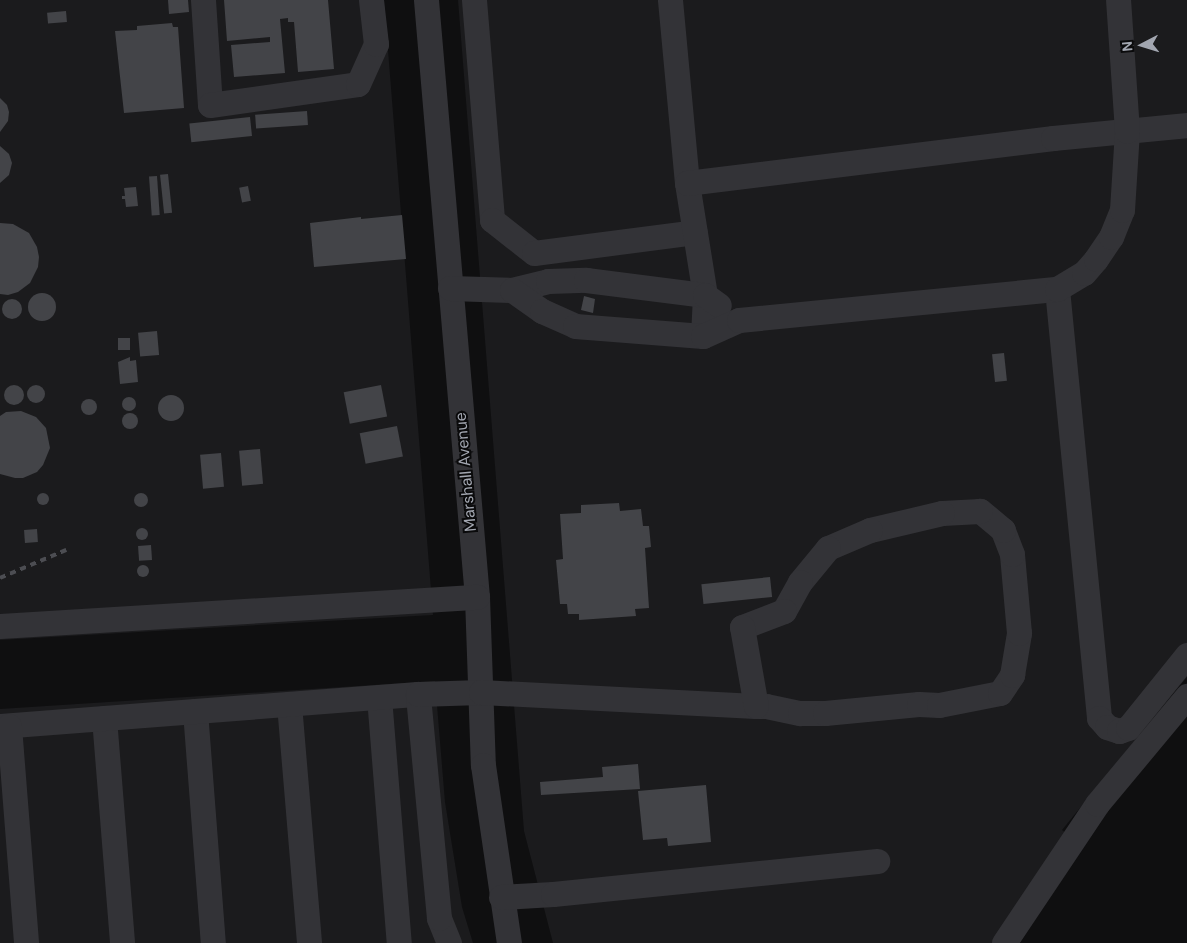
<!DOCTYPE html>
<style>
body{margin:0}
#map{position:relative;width:1187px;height:943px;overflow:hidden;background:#0f0f10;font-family:"DM Sans",sans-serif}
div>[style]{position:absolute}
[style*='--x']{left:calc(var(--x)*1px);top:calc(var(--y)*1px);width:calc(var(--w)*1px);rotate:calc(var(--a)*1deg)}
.built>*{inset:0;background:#1b1b1d}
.building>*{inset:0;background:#434448;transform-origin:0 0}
.round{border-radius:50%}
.minor>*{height:25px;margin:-12.5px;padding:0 12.5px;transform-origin:12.5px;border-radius:12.5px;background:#333337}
.rail>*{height:4px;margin-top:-2px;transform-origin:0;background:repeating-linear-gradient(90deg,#4c4d52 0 6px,transparent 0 11px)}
span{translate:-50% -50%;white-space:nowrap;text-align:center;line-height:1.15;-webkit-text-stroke:4px #0a0a0b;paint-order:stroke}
.street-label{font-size:16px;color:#a2a6b0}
.north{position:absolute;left:1117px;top:20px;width:50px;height:50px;-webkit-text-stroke:4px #0a0a0b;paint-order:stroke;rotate:265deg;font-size:14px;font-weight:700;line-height:20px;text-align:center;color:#a2a6b0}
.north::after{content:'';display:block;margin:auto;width:18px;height:22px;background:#a2a6b0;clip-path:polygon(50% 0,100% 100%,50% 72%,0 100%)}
</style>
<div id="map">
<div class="built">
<i style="clip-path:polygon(0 0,384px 0,433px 615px,0 640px)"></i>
<i style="clip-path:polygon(458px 0,1187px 0,1187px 677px,1062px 830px,1083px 847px,1019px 943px,553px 943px,524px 831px)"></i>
<i style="clip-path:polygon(435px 681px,445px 802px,462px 907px,473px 943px,0 943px,0 709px)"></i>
</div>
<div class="building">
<i style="clip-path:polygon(168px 0,188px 0,189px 12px,169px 14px)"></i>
<i style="clip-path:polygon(224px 0,328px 0,334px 69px,298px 72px,294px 22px,288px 22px,288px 18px,280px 19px,285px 73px,234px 77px,231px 45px,270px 42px,270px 37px,227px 41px)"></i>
<i style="left:66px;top:11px;width:11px;height:19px;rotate:85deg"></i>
<i style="clip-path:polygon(172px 23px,173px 27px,178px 27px,184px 108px,124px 113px,115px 31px,137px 30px,137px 26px)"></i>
<i style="clip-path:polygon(0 98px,7px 105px,9px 112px,8px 121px,0 132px)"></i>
<i style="left:307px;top:111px;width:14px;height:52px;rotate:86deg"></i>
<i style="left:250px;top:117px;width:19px;height:61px;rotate:84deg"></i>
<i style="clip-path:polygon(0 146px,9px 154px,12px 163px,9px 175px,0 183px)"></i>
<i style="left:168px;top:174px;width:39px;height:8px;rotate:84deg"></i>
<i style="left:157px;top:176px;width:39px;height:8px;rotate:86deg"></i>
<i style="left:248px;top:186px;width:15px;height:9px;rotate:79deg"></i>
<i style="clip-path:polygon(136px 187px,138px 206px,126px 207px,125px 199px,122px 199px,122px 196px,125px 196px,124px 188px)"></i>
<i style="clip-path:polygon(402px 215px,406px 259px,314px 267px,310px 223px,361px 217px,361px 219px)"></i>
<i style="clip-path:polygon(0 223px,13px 224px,29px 233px,37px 247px,39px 257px,38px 267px,30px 283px,18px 292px,8px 295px,0 294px)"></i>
<i class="round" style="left:28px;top:293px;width:28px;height:28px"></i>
<i style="clip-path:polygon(584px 296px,595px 299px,593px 313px,581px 310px)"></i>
<i class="round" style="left:2px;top:299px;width:20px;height:20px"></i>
<i style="left:157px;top:331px;width:24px;height:19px;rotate:85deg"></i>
<i style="left:130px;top:338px;width:12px;height:12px;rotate:90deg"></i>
<i style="left:1004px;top:353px;width:28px;height:12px;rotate:84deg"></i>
<i style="clip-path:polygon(130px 357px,130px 361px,136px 360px,138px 382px,120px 384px,118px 362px)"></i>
<i class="round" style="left:4px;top:385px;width:20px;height:20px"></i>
<i style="left:381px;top:385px;width:32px;height:38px;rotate:79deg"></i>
<i class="round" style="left:27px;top:385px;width:18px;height:18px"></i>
<i class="round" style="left:158px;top:395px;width:26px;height:26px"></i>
<i class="round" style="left:122px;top:397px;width:14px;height:14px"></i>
<i class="round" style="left:81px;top:399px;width:16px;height:16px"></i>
<i style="clip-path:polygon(21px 411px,36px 417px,46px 428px,50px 448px,43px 465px,37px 472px,23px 478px,15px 478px,0 474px,0 416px,6px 412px)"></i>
<i class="round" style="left:122px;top:413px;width:16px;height:16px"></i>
<i style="left:397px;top:426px;width:31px;height:38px;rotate:79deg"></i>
<i style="left:260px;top:449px;width:35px;height:21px;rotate:85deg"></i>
<i style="left:221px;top:453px;width:34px;height:21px;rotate:85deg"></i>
<i class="round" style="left:37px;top:493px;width:12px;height:12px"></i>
<i class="round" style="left:134px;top:493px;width:14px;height:14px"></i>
<i style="clip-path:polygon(619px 503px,620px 511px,641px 509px,643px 526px,649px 526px,651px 547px,645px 548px,649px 608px,635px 609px,636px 616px,579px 620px,579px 614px,568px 614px,567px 604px,560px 604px,556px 560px,563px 559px,560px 514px,581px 513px,581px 505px)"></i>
<i class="round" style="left:136px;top:528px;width:12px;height:12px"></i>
<i style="left:37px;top:529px;width:13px;height:13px;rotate:86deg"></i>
<i style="left:151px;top:545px;width:15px;height:13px;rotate:86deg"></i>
<i class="round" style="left:137px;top:565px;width:12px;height:12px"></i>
<i style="left:770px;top:577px;width:20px;height:69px;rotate:84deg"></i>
<i style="clip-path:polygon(638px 764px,640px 789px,541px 795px,540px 782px,603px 777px,602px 767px)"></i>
<i style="clip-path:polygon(706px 785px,711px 842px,668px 846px,667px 838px,643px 840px,638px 791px)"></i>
</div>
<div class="minor">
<i style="--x:203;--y:0;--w:105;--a:86.2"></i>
<i style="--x:210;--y:105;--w:149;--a:-8.1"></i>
<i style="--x:358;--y:84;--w:44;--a:-65.8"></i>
<i style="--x:376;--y:44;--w:44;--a:-96.5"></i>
<i style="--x:426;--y:0;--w:599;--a:85.12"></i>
<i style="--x:477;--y:597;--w:168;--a:88"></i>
<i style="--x:483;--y:765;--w:180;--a:81.7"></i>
<i style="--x:474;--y:0;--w:221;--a:85.3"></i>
<i style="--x:492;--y:220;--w:53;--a:38.2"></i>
<i style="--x:534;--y:253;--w:162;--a:-7.4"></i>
<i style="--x:670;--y:0;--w:184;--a:84.7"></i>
<i style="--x:687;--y:183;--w:113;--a:80.9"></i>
<i style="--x:705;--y:295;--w:41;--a:92.8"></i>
<i style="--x:687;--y:183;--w:369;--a:-7"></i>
<i style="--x:1053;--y:138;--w:135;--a:-5.5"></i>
<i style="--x:450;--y:288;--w:62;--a:1.8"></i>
<i style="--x:512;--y:290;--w:37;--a:-14"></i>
<i style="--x:548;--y:281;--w:38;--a:-2"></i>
<i style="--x:586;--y:280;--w:120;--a:7.2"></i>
<i style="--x:705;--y:295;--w:17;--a:36"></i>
<i style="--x:1057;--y:289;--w:431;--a:84.4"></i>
<i style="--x:1099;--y:718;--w:12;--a:48"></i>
<i style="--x:1107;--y:727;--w:13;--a:18"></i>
<i style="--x:1119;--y:731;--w:9;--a:-18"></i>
<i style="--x:1128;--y:728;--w:94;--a:-51.1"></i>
<i style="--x:512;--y:290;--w:37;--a:35"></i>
<i style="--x:542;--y:311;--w:36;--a:24"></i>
<i style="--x:575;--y:326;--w:128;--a:4.5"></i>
<i style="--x:703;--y:336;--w:39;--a:-24"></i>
<i style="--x:739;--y:320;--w:320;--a:-5.6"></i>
<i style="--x:1057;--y:289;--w:31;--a:-31"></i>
<i style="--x:1084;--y:273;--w:18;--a:-49"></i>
<i style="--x:1096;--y:259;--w:27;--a:-56"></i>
<i style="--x:1111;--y:237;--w:29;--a:-68"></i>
<i style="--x:1122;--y:210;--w:79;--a:-86.4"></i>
<i style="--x:1127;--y:131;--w:131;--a:-93.9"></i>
<i style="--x:0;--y:626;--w:478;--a:-3.5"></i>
<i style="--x:379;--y:697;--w:247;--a:85.4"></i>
<i style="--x:289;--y:704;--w:240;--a:85.2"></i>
<i style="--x:195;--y:711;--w:233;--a:85.6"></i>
<i style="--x:104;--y:718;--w:226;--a:85.4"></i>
<i style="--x:0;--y:726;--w:419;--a:-4.4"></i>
<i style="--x:9;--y:726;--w:218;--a:85.5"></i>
<i style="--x:501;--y:897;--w:52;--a:-3.3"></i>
<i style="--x:553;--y:894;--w:326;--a:-5.8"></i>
<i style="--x:449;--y:943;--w:27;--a:-112"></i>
<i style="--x:439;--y:918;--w:225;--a:-95.4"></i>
<i style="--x:418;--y:694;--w:63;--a:-1.8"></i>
<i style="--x:481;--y:692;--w:275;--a:2.9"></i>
<i style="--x:756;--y:706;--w:10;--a:0"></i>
<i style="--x:766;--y:706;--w:35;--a:12"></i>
<i style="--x:800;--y:713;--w:25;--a:0"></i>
<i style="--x:825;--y:713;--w:94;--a:-5.5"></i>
<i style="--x:919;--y:704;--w:20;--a:3"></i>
<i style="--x:939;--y:705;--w:62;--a:-11.1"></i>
<i style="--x:1000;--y:693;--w:22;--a:-56"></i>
<i style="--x:1012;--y:675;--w:43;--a:-80.5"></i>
<i style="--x:1019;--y:633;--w:79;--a:-95.1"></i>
<i style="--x:1012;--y:554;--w:26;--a:-111"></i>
<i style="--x:1003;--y:530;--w:30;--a:-140"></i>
<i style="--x:980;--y:511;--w:38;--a:177"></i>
<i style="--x:942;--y:513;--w:74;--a:166.7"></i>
<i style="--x:870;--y:530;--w:46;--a:156.8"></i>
<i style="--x:828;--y:548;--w:44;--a:129.5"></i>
<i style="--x:800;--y:582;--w:33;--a:119"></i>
<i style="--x:784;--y:611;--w:45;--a:159.1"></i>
<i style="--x:742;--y:627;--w:80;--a:80"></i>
<i style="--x:1004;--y:943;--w:167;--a:-56.2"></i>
<i style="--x:1097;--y:804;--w:141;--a:-50.2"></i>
</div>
<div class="rail">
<i style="--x:0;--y:578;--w:72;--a:-23"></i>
</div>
<div class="street-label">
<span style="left:466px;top:472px;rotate:-95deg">Marshall Avenue</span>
</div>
<div class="north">N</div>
</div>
